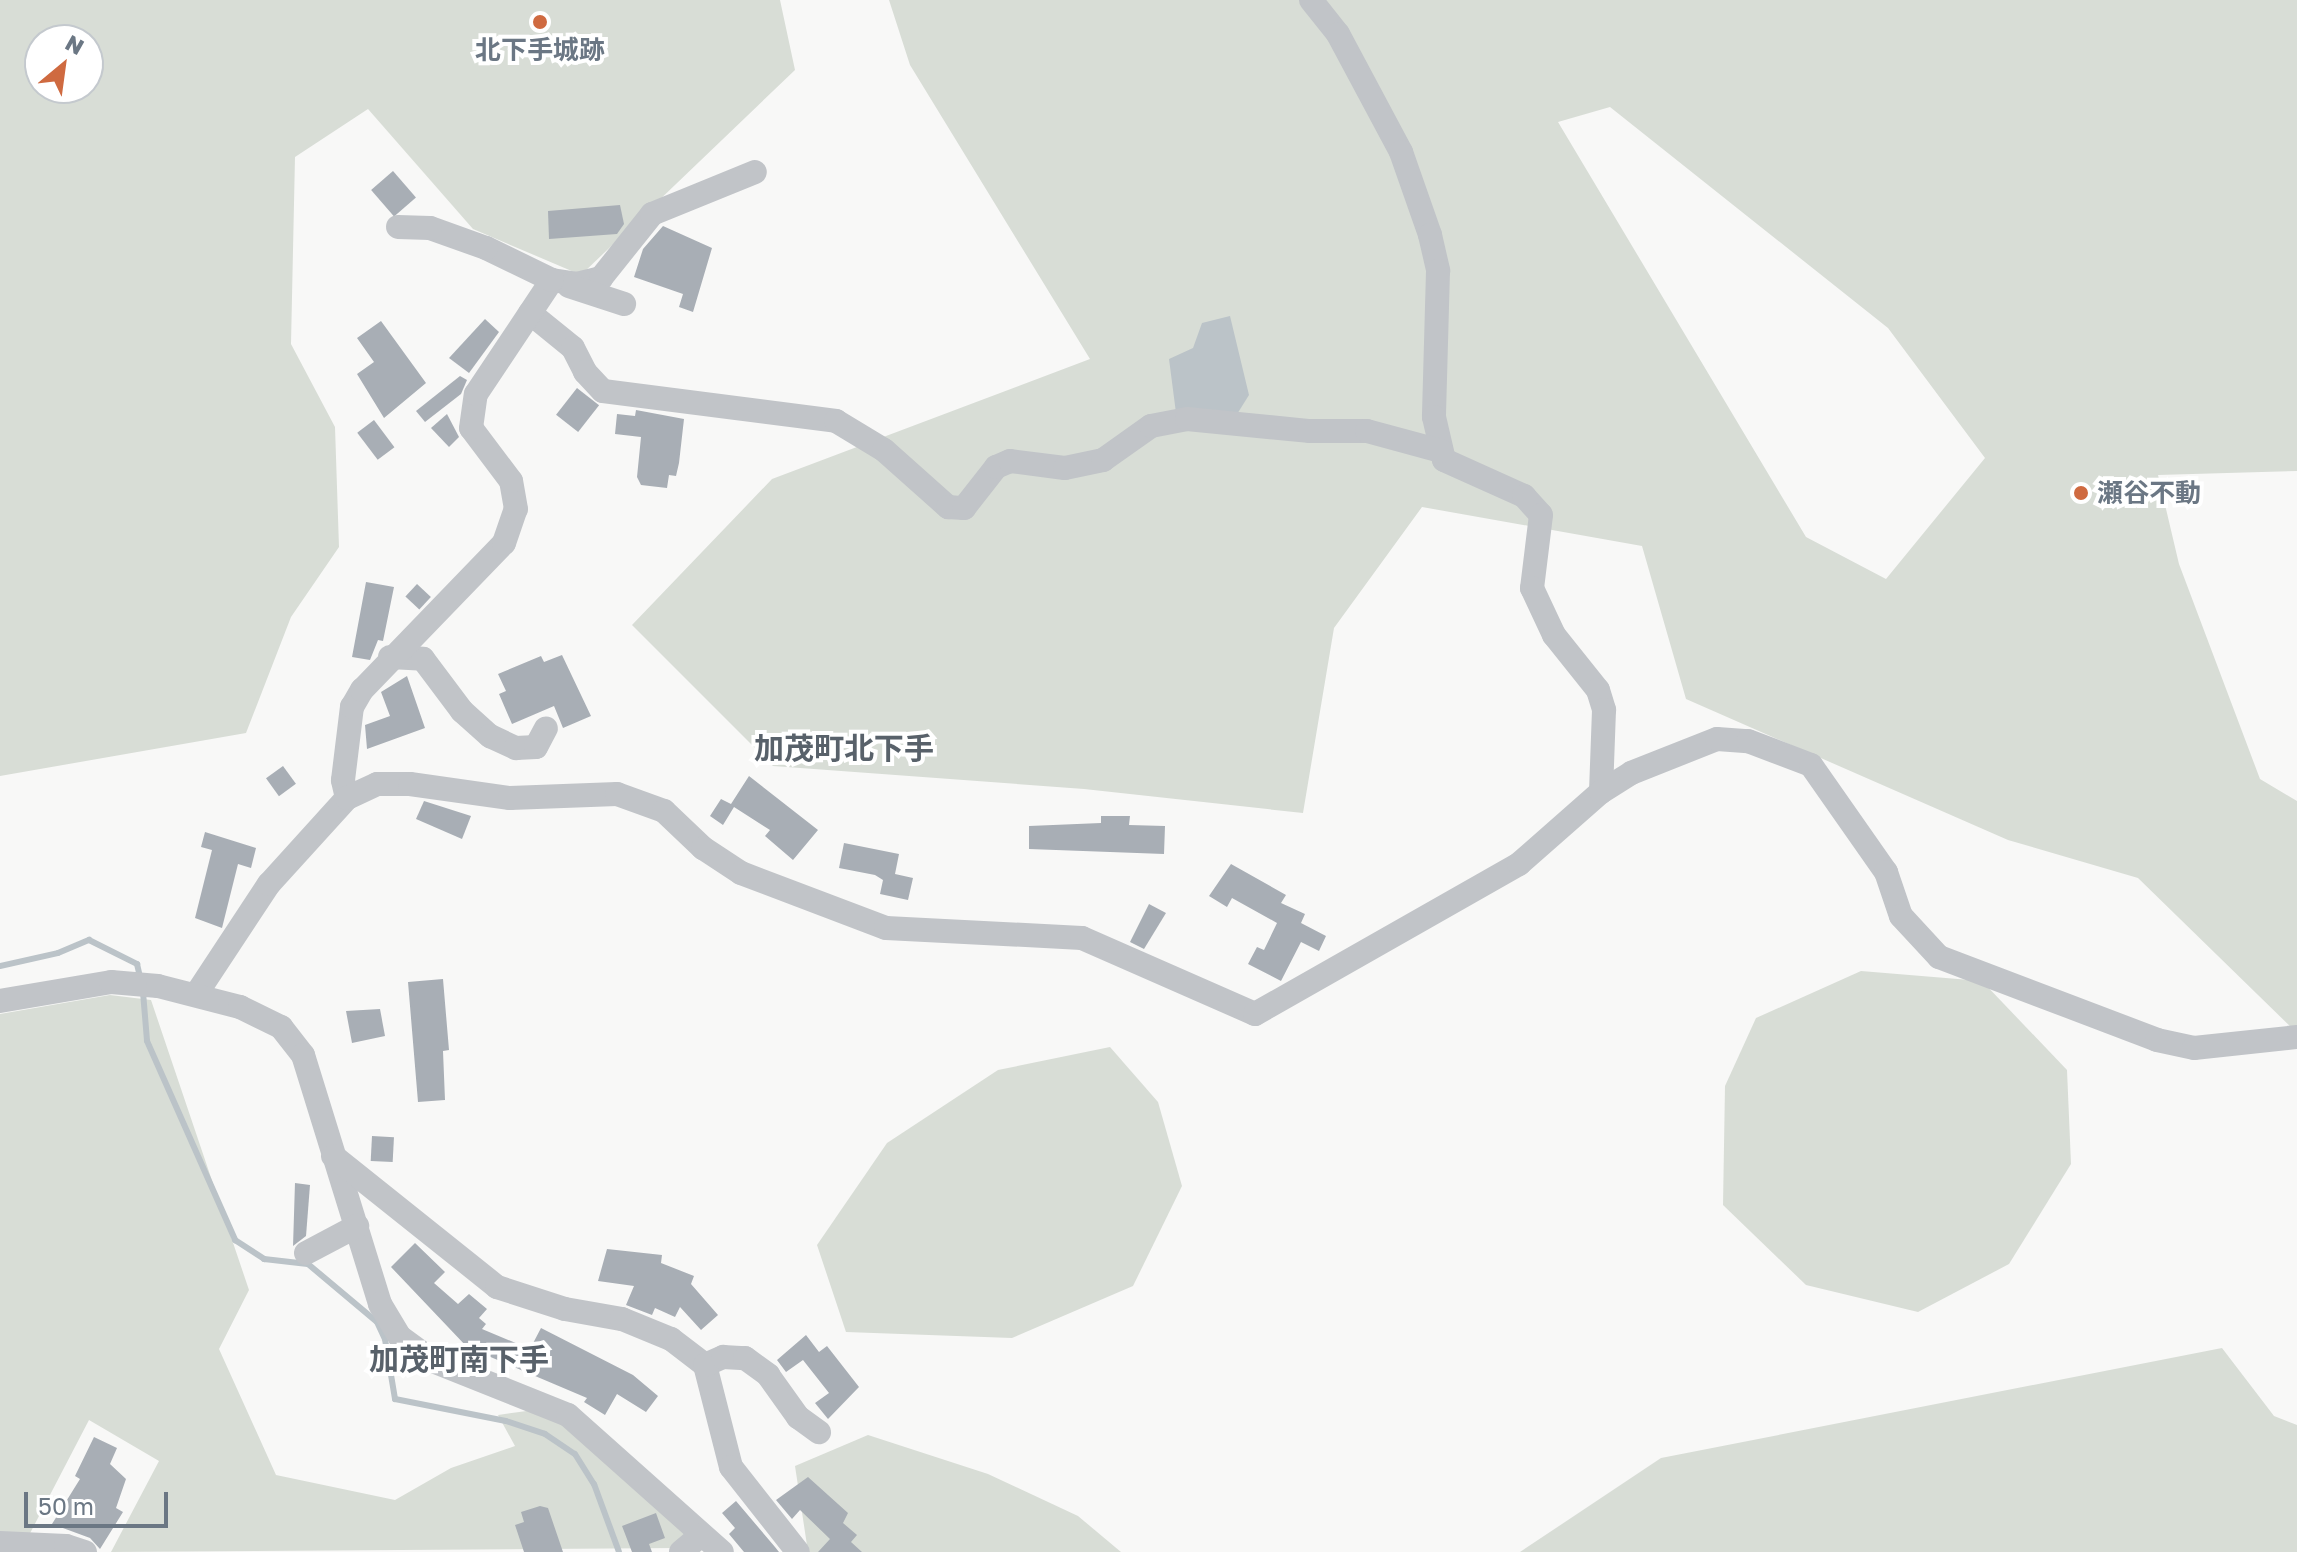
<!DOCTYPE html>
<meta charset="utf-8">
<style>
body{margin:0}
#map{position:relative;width:2297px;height:1552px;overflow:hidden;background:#f8f8f7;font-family:"Golos Text","Noto Sans JP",sans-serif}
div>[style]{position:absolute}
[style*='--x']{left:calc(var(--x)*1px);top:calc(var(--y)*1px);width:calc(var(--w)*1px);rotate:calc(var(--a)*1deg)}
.green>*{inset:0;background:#d8ddd6}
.water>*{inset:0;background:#bbc3c8}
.stream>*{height:6px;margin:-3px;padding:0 3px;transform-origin:3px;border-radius:3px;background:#bbc3c8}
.building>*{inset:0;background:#a8aeb5;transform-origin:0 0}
.minor>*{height:24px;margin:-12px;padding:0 12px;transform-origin:12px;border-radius:12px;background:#c1c4c8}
.dots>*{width:22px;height:22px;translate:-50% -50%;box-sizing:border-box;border:4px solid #fff;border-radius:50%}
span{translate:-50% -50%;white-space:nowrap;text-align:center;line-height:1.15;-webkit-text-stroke:8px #fff;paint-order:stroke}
.poi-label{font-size:26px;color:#6b7784;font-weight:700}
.left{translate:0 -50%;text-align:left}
.quarter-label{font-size:30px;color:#58616a;font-weight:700}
.north{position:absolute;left:24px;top:24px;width:80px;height:80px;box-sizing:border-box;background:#fff;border:2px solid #c4c9ce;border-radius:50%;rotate:29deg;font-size:22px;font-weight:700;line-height:32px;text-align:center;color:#6b7784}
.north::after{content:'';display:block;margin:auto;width:28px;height:36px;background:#cf6a40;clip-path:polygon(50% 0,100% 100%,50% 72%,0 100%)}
.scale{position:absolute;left:24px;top:1492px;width:144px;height:36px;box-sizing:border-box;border:4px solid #6b7784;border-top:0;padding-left:10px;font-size:24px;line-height:28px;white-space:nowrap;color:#6b7784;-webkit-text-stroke:6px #fff;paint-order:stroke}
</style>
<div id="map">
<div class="green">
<i style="clip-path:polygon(evenodd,0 0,780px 0,795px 70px,581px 275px,473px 229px,368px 109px,295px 157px,291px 344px,335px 427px,339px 547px,291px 617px,246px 733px,0 776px,0 0,40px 40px,88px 40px,88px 88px,40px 88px,40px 40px)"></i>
<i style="clip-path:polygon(evenodd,889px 0,2297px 0,2297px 471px,2158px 475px,2179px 564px,2260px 779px,2297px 801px,2297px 1033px,2138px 878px,2008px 840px,1686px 699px,1642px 546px,1422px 507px,1334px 628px,1303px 813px,1084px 789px,773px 766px,632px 625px,772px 479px,1090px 359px,910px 65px,889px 0,1610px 107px,1888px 328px,1985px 458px,1886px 579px,1806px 537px,1558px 122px,1610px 107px)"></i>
<i style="clip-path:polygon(1861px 971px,1982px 981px,2067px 1070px,2071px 1164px,2009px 1264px,1918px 1312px,1806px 1285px,1723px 1205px,1725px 1086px,1756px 1018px)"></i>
<i style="clip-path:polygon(110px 995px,151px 1000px,249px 1290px,219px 1349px,276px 1475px,395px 1500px,451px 1468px,515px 1446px,498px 1415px,534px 1410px,564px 1422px,685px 1534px,678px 1548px,111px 1552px,159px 1461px,89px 1420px,26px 1541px,0 1537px,0 1014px)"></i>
<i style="clip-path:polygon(1110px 1047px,1158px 1102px,1182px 1186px,1133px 1286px,1012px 1338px,846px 1332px,817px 1245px,887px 1143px,998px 1070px)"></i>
<i style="clip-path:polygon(2222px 1348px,2274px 1416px,2297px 1425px,2297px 1552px,1520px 1552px,1661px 1458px)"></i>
<i style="clip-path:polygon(868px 1435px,988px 1474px,1078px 1516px,1121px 1552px,808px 1552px,795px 1466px)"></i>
</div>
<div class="water">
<i style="clip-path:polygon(1230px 316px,1249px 395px,1234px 419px,1176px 413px,1169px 359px,1193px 348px,1202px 323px)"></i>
</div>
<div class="stream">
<i style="--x:0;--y:966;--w:59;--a:-12.6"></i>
<i style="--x:58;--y:953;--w:34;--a:-23"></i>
<i style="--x:89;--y:940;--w:54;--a:26.6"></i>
<i style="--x:137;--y:964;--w:13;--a:77"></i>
<i style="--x:143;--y:992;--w:49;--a:85.3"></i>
<i style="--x:147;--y:1041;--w:218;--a:66.1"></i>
<i style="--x:235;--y:1240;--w:35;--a:33"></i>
<i style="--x:264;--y:1259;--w:44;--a:6.5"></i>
<i style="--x:308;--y:1264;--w:90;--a:40"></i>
<i style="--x:377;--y:1322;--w:19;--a:65"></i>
<i style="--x:385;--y:1339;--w:61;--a:80.5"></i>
<i style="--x:395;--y:1399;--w:113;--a:11.2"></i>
<i style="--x:506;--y:1421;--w:41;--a:18.4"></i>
<i style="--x:545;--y:1434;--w:36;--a:34"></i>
<i style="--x:575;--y:1454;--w:36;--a:58"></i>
<i style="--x:594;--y:1484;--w:72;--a:69.8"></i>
</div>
<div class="building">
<i style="left:393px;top:171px;width:35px;height:29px;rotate:49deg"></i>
<i style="clip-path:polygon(620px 205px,624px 224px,617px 234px,549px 239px,548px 211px)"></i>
<i style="clip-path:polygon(663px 226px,712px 248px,693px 312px,679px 307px,683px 294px,634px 277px,643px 249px)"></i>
<i style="clip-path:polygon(485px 319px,499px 332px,469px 373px,449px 358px)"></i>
<i style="clip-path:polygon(381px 321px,426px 383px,384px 418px,357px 374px,374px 362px,357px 338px)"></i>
<i style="clip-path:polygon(460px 376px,467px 380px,461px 394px,425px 422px,416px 411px)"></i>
<i style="left:577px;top:388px;width:28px;height:34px;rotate:38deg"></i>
<i style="clip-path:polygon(636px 410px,684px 419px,679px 463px,676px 476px,669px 475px,667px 488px,641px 485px,637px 477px,641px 437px,615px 434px,617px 414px,635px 416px)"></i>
<i style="clip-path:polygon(447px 414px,459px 437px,449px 447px,431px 428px)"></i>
<i style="left:374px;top:420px;width:34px;height:21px;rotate:53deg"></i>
<i style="clip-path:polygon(366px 582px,394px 587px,383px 641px,378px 640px,370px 660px,352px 657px)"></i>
<i style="left:417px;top:584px;width:19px;height:17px;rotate:43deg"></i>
<i style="clip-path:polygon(562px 655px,591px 716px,563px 728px,554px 706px,512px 724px,499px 694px,506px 691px,498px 674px,541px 656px,544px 662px)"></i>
<i style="clip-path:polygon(407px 676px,425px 728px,367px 749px,365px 725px,390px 716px,381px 692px)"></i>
<i style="left:283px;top:766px;width:22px;height:21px;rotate:54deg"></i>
<i style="clip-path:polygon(749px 776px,818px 830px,793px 860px,765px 836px,770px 830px,734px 807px,723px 825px,710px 816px,721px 799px,731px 804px)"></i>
<i style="clip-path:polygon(424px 801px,471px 816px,462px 839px,416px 819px)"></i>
<i style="clip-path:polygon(1101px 816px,1130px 816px,1129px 825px,1165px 826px,1164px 854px,1029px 849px,1029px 826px,1101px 823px)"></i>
<i style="clip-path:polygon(205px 832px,256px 848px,251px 868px,238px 864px,222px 928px,195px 918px,212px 850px,201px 847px)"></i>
<i style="clip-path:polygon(844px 843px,899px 854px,895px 874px,913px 878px,908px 900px,880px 894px,883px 880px,875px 875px,839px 868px)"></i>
<i style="clip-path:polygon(1231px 864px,1286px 895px,1281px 903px,1305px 914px,1301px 923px,1326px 936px,1319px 951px,1301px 942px,1281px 981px,1248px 964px,1257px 947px,1264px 950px,1277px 923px,1232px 898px,1227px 907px,1209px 896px)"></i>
<i style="clip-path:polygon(1149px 904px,1166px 913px,1144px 949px,1130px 942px)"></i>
<i style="clip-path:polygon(443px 979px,449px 1050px,443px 1051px,445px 1100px,418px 1102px,408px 982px)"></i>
<i style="clip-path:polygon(380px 1009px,385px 1036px,352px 1043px,346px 1011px)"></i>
<i style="left:372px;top:1136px;width:22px;height:25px;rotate:3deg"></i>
<i style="clip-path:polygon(295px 1183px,310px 1185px,306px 1236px,293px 1246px)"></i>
<i style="clip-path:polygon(415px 1243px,445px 1272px,434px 1283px,458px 1304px,469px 1294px,487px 1309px,479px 1318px,486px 1324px,482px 1329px,530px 1349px,541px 1328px,633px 1375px,658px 1396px,646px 1412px,617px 1394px,605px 1415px,584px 1402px,587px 1398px,467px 1347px,391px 1267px)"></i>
<i style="clip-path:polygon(607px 1249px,662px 1255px,661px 1263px,694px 1276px,691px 1284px,718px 1315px,701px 1330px,680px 1307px,675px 1317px,655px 1308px,652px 1315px,626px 1305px,634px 1286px,598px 1281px)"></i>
<i style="clip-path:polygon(806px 1335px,819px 1352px,827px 1346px,859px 1387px,828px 1419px,815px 1403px,829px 1393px,803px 1360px,786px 1372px,777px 1360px)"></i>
<i style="clip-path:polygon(94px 1437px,117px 1448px,110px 1464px,126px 1479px,116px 1508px,123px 1512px,100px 1549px,90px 1538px,52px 1524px,80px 1479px,75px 1476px)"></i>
<i style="clip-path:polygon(808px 1477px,848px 1513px,843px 1523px,857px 1535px,851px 1542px,862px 1552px,818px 1552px,830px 1539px,800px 1510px,792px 1519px,776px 1500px)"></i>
<i style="clip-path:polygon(736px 1501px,775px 1547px,779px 1552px,744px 1552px,729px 1534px,735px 1528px,722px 1513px)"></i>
<i style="clip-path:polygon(540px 1506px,548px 1508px,563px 1552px,524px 1552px,515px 1525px,524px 1522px,521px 1512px)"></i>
<i style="clip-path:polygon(656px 1513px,665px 1538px,649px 1544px,652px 1552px,632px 1552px,622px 1526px)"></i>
</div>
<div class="minor">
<i style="--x:1311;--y:0;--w:43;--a:51.5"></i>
<i style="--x:1338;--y:34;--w:134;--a:61.9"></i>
<i style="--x:1401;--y:152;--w:88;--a:70.7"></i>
<i style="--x:1430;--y:235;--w:37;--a:77"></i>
<i style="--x:1438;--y:271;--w:146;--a:91.6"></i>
<i style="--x:1434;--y:417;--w:44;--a:76.9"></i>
<i style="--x:1444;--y:460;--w:88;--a:24.2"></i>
<i style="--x:1524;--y:496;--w:25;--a:48"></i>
<i style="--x:1541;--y:515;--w:74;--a:97"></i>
<i style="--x:1532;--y:588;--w:52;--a:64.9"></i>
<i style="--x:1554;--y:635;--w:70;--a:51.3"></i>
<i style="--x:1598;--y:690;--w:21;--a:73"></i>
<i style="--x:1604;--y:710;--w:82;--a:92.1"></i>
<i style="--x:552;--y:280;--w:25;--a:9"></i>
<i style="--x:577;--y:284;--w:25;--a:-14"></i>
<i style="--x:601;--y:278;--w:82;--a:-51.4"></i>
<i style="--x:652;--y:214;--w:111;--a:-22.2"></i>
<i style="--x:569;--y:286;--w:58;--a:18.1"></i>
<i style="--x:530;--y:313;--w:55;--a:39.1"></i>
<i style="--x:573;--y:348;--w:27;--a:63"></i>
<i style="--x:585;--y:372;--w:26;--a:47"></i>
<i style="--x:603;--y:391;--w:235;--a:7.3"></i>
<i style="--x:836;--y:421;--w:56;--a:31.1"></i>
<i style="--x:884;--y:450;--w:86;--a:41.7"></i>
<i style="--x:948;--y:507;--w:16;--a:4"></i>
<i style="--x:964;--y:508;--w:52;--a:-52"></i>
<i style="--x:996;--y:467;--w:15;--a:-23"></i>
<i style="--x:1010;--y:461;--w:55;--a:7.3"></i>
<i style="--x:1065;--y:468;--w:39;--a:-12"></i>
<i style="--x:1103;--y:460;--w:59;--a:-35.3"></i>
<i style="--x:1151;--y:426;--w:37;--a:-11"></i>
<i style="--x:1187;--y:419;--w:124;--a:5.6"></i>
<i style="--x:1310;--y:431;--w:57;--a:0"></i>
<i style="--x:1367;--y:431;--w:77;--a:15.1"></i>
<i style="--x:390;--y:657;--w:33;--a:3"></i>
<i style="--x:423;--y:659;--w:65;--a:53.1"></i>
<i style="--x:462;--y:711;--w:38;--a:42"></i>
<i style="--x:490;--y:736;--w:29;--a:25"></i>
<i style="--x:516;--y:748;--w:20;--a:-3"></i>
<i style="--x:536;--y:747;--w:21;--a:-62"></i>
<i style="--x:347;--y:798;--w:18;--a:-103"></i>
<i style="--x:343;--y:780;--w:74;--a:-83"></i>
<i style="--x:352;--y:707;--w:20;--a:-60"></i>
<i style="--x:362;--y:690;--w:204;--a:-46"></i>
<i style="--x:504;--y:543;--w:36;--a:-71"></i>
<i style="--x:516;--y:509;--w:28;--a:-100"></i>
<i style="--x:511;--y:481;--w:66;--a:-127"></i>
<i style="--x:471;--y:428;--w:34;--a:-82"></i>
<i style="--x:476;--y:394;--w:137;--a:-56.3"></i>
<i style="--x:552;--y:280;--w:73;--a:-154.1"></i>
<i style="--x:486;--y:248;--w:59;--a:-160.3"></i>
<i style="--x:430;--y:228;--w:32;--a:-178"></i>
<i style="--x:197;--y:993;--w:131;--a:-56.6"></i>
<i style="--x:269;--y:884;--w:116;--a:-47.8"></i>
<i style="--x:347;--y:798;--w:33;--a:-25"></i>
<i style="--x:377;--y:784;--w:33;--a:0"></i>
<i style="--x:410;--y:784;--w:101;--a:8"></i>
<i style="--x:510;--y:798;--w:107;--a:-2.1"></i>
<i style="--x:617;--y:794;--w:50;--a:19.9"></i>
<i style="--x:664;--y:811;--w:54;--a:43.5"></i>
<i style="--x:703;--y:848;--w:45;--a:33.3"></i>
<i style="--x:741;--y:873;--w:155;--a:20.8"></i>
<i style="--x:886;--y:928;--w:196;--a:2.9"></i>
<i style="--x:1082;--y:938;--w:189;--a:23.7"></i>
<i style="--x:1255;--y:1014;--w:304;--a:-29.6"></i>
<i style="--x:1519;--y:864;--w:109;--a:-41.3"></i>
<i style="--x:1601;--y:792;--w:36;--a:-32"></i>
<i style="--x:1631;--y:773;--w:92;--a:-21.6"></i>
<i style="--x:1717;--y:739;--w:31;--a:4"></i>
<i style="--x:1748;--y:741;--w:67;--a:20.9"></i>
<i style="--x:1811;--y:765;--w:131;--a:55"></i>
<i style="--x:1886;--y:872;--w:46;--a:71.2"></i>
<i style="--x:1901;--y:916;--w:56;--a:47.2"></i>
<i style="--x:1939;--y:957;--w:233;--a:20.8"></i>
<i style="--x:2157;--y:1040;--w:38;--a:12"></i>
<i style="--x:2194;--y:1048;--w:104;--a:-6.1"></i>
<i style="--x:0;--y:1001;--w:113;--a:-9.7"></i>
<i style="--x:111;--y:982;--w:47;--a:4.9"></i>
<i style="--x:158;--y:986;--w:85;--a:14.4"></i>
<i style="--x:240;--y:1007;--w:46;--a:26"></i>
<i style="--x:281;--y:1027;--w:36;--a:52"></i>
<i style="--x:303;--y:1055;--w:261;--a:72.8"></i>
<i style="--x:380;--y:1304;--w:39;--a:59"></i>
<i style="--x:400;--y:1337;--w:41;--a:36"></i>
<i style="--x:433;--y:1361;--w:145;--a:21.8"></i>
<i style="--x:568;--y:1415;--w:206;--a:41.7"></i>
<i style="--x:333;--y:1156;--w:210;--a:38.6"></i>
<i style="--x:497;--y:1287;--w:71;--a:17.9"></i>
<i style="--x:565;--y:1309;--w:58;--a:10"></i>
<i style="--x:622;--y:1319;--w:53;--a:22.2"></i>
<i style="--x:671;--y:1339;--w:43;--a:37.4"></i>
<i style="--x:705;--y:1365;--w:105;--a:75.7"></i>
<i style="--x:731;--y:1467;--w:108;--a:51.8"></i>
<i style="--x:306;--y:1253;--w:58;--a:-27.9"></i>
<i style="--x:705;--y:1365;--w:20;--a:-24"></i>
<i style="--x:723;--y:1357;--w:22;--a:3"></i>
<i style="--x:745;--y:1358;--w:29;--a:36"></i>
<i style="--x:768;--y:1375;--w:52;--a:54.5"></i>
<i style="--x:798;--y:1417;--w:26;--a:36"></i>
<i style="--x:0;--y:1543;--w:66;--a:2.6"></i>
<i style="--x:66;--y:1546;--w:20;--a:18"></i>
<i style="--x:681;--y:1552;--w:26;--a:-40"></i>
</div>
<div class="dots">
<i style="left:540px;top:22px;background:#cf6a40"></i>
<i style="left:2081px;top:493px;background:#cf6a40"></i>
</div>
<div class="poi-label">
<span style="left:540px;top:50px">北下手城跡</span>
<span class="left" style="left:2097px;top:493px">瀬谷不動</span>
</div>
<div class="quarter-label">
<span style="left:844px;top:748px">加茂町北下手</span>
<span style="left:459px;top:1359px">加茂町南下手</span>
</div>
<div class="north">N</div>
<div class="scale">50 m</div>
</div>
